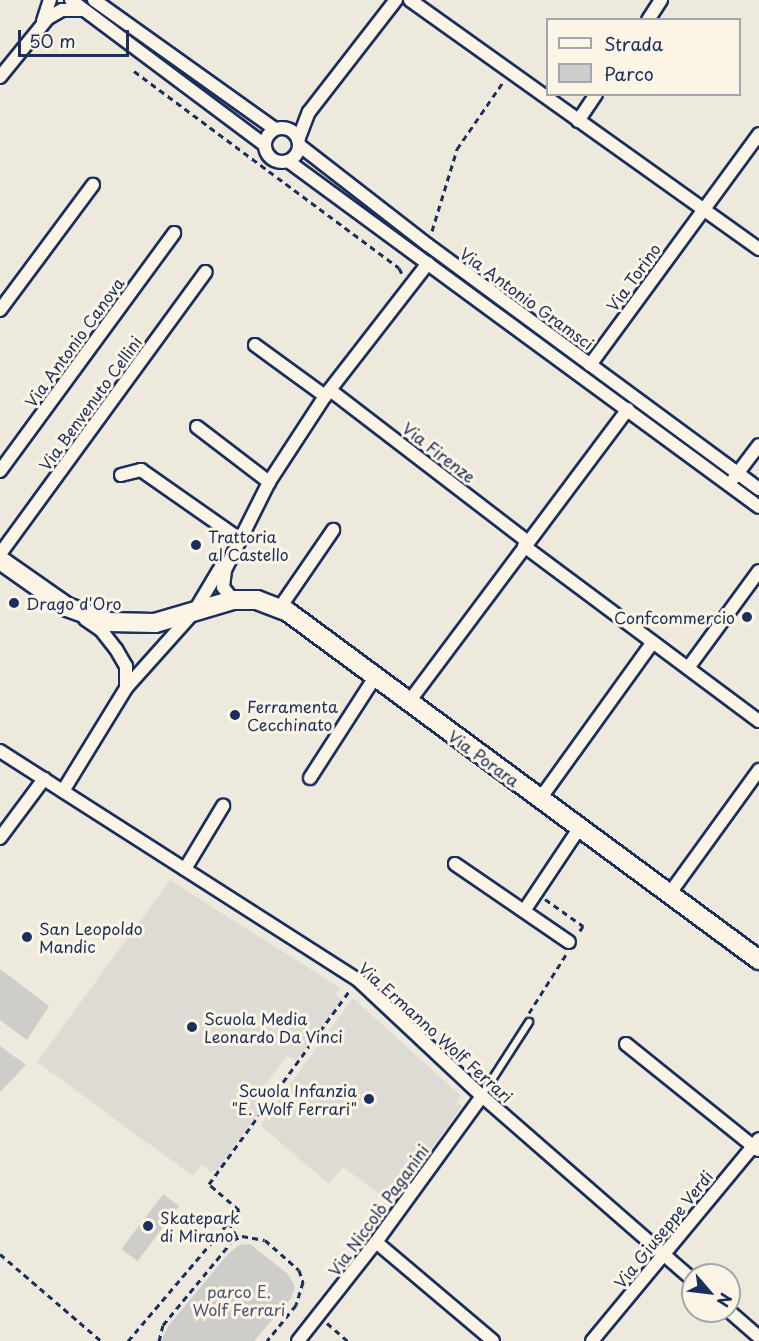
<!DOCTYPE html>
<meta charset="utf-8">
<style>
body{margin:0}
#map{position:relative;width:759px;height:1341px;overflow:hidden;background:#eee9dd;font-family:"Playpen Sans",sans-serif}
div>[style]{position:absolute}
[style*='--x']{left:calc(var(--x)*1px);top:calc(var(--y)*1px);width:calc(var(--w)*1px);rotate:calc(var(--a)*1deg)}
.built>*{inset:0;background:#dedbd4}
.green>*{inset:0;background:#cfcdca;transform-origin:0 0}
.path>*{height:3px;margin-top:-1.5px;transform-origin:0;background:repeating-linear-gradient(90deg,#1b2f5e 0 6px,transparent 0 10.5px)}
.roads{filter:drop-shadow(2px 0 #1b2f5e) drop-shadow(-2px 0 #1b2f5e) drop-shadow(0 2px #1b2f5e) drop-shadow(0 -2px #1b2f5e)}
.lane>*{height:6px;margin:-3px;padding:0 3px;transform-origin:3px;border-radius:3px;background:#fcf5e5}
.street>*{height:12px;margin:-6px;padding:0 6px;transform-origin:6px;border-radius:6px;background:#fcf5e5}
.street>.ring{margin:-6px;padding:0;box-sizing:content-box;background:none;border:12px solid #fcf5e5;border-radius:50%}
.secondary>*{height:18px;margin:-9px;padding:0 9px;transform-origin:9px;border-radius:9px;background:#fcf5e5}
.dots>*{width:16px;height:16px;translate:-50% -50%;box-sizing:border-box;border:3px solid #fcf5e5;border-radius:50%}
span{translate:-50% -50%;white-space:nowrap;text-align:center;line-height:1.15;-webkit-text-stroke:6px #fcf5e5;paint-order:stroke}
.street-label{font-size:16px;color:#1b2f5e}
.poi-label{font-size:16px;color:#1b2f5e}
.left{translate:0 -50%;text-align:left}
.right{translate:-100% -50%;text-align:right}
.park-label{font-size:16px;color:#485679}
.legend{position:absolute;left:546px;top:18px;width:195px;height:78px;box-sizing:border-box;background:#fcf5e5;border:2px solid #a2a6af;margin:0;padding:8px 10px;list-style:none;font-size:18px;color:#1b2f5e}
.legend li{display:flex;align-items:center;gap:12px;height:30px}
.legend b{width:30px;border:2px solid #a2a6af}
.north{position:absolute;left:681px;top:1263px;width:60px;height:60px;box-sizing:border-box;background:#fcf5e5;border:2px solid #a2a6af;border-radius:50%;rotate:118deg;font-size:16px;font-weight:700;line-height:24px;text-align:center;color:#1b2f5e}
.north::after{content:'';display:block;margin:auto;width:21px;height:27px;background:#1b2f5e;clip-path:polygon(50% 0,100% 100%,50% 72%,0 100%)}
.scale{position:absolute;left:18px;top:30px;width:111px;height:27px;box-sizing:border-box;border:3px solid #1b2f5e;border-top:0;padding-left:8px;font-size:18px;line-height:21px;white-space:nowrap;color:#1b2f5e;-webkit-text-stroke:4px #fcf5e5;paint-order:stroke}
</style>
<div id="map">
<div class="built">
<i style="clip-path:polygon(170px 880px,340px 988px,336px 995px,342px 999px,296px 1061px,287px 1055px,256px 1098px,259px 1112px,217px 1170px,211px 1172px,202px 1164px,193px 1176px,37px 1062px)"></i>
<i style="clip-path:polygon(353px 998px,461px 1096px,457px 1102px,462px 1106px,392px 1203px,343px 1167px,329px 1184px,260px 1125px)"></i>
</div>
<div class="green">
<i style="clip-path:polygon(0 969px,49px 1006px,27px 1040px,0 1020px)"></i>
<i style="clip-path:polygon(0 1046px,26px 1065px,0 1092px)"></i>
<i style="left:163px;top:1194px;width:20px;height:69px;rotate:37deg"></i>
<i style="clip-path:polygon(250px 1244px,288px 1274px,295px 1287px,291px 1298px,254px 1341px,161px 1341px,168px 1326px,229px 1253px,239px 1245px)"></i>
</div>
<div class="path">
<i style="--x:134;--y:71;--w:330;--a:36.6"></i>
<i style="--x:399;--y:268;--w:7;--a:63"></i>
<i style="--x:432;--y:231;--w:86;--a:-73"></i>
<i style="--x:457;--y:149;--w:81;--a:-55.5"></i>
<i style="--x:545;--y:899;--w:47;--a:35.4"></i>
<i style="--x:583;--y:926;--w:9;--a:122"></i>
<i style="--x:529;--y:1013;--w:71;--a:-57.7"></i>
<i style="--x:229;--y:1222;--w:18;--a:63"></i>
<i style="--x:0;--y:1254;--w:133;--a:40.7"></i>
<i style="--x:327;--y:1323;--w:28;--a:41"></i>
<i style="--x:128;--y:1341;--w:172;--a:-49.7"></i>
<i style="--x:239;--y:1210;--w:40;--a:-139"></i>
<i style="--x:209;--y:1184;--w:240;--a:-54"></i>
<i style="--x:159;--y:1341;--w:16;--a:-76"></i>
<i style="--x:163;--y:1325;--w:110;--a:-50.5"></i>
<i style="--x:233;--y:1240;--w:10;--a:-24"></i>
<i style="--x:242;--y:1236;--w:23;--a:10"></i>
<i style="--x:265;--y:1240;--w:45;--a:41.4"></i>
<i style="--x:299;--y:1270;--w:13;--a:72"></i>
<i style="--x:303;--y:1282;--w:24;--a:107"></i>
<i style="--x:296;--y:1305;--w:46;--a:128.9"></i>
</div>
<div class="roads">
<div class="lane">
<i style="--x:482;--y:1095;--w:87;--a:-57.2"></i>
</div>
<div class="street">
<i style="--x:71;--y:0;--w:242;--a:36.8"></i>
<i style="--x:94;--y:0;--w:222;--a:35.5"></i>
<i style="--x:410;--y:0;--w:429;--a:35.5"></i>
<i style="--x:648;--y:20;--w:24;--a:-57"></i>
<i style="--x:43;--y:21;--w:22;--a:-72"></i>
<i style="--x:0;--y:77;--w:76;--a:-50.9"></i>
<i style="--x:48;--y:18;--w:16;--a:-30"></i>
<i style="--x:62;--y:10;--w:22;--a:0"></i>
<i style="--x:578;--y:121;--w:32;--a:-56"></i>
<i class="ring" style="left:265px;top:128px;width:22px;height:22px"></i>
<i style="--x:298;--y:140;--w:30;--a:-69"></i>
<i style="--x:309;--y:112;--w:142;--a:-52.2"></i>
<i style="--x:299;--y:145;--w:163;--a:37.8"></i>
<i style="--x:428;--y:245;--w:411;--a:36.4"></i>
<i style="--x:288;--y:161;--w:584;--a:36.3"></i>
<i style="--x:0;--y:310;--w:156;--a:-53.4"></i>
<i style="--x:255;--y:345;--w:87;--a:36.1"></i>
<i style="--x:590;--y:365;--w:286;--a:-53.8"></i>
<i style="--x:330;--y:390;--w:248;--a:37.5"></i>
<i style="--x:197;--y:427;--w:91;--a:37.4"></i>
<i style="--x:0;--y:471;--w:295;--a:-53.8"></i>
<i style="--x:121;--y:475;--w:21;--a:-14"></i>
<i style="--x:141;--y:470;--w:118;--a:35"></i>
<i style="--x:734;--y:478;--w:41;--a:-52.9"></i>
<i style="--x:524;--y:546;--w:293;--a:36.7"></i>
<i style="--x:0;--y:554;--w:349;--a:-53.9"></i>
<i style="--x:233;--y:600;--w:16;--a:-128"></i>
<i style="--x:223;--y:587;--w:17;--a:-83"></i>
<i style="--x:225;--y:570;--w:98;--a:-63.4"></i>
<i style="--x:269;--y:482;--w:103;--a:-56.9"></i>
<i style="--x:325;--y:396;--w:168;--a:-52.2"></i>
<i style="--x:279;--y:609;--w:96;--a:-55.6"></i>
<i style="--x:85;--y:619;--w:19;--a:35"></i>
<i style="--x:101;--y:630;--w:24;--a:52"></i>
<i style="--x:116;--y:649;--w:20;--a:60"></i>
<i style="--x:126;--y:666;--w:22;--a:90"></i>
<i style="--x:688;--y:668;--w:120;--a:-53.8"></i>
<i style="--x:408;--y:703;--w:367;--a:-53.2"></i>
<i style="--x:0;--y:751;--w:425;--a:32.6"></i>
<i style="--x:358;--y:980;--w:170;--a:43.1"></i>
<i style="--x:482;--y:1096;--w:280;--a:41.1"></i>
<i style="--x:310;--y:778;--w:120;--a:-57.2"></i>
<i style="--x:63;--y:791;--w:121;--a:-58.5"></i>
<i style="--x:126;--y:688;--w:102;--a:-48.2"></i>
<i style="--x:194;--y:612;--w:55;--a:-59.2"></i>
<i style="--x:540;--y:799;--w:193;--a:-54.3"></i>
<i style="--x:0;--y:838;--w:74;--a:-53.3"></i>
<i style="--x:455;--y:864;--w:138;--a:34.4"></i>
<i style="--x:185;--y:869;--w:74;--a:-58.9"></i>
<i style="--x:670;--y:893;--w:152;--a:-54.1"></i>
<i style="--x:524;--y:911;--w:101;--a:-56.3"></i>
<i style="--x:626;--y:1044;--w:169;--a:38.8"></i>
<i style="--x:376;--y:1242;--w:153;--a:40.2"></i>
<i style="--x:729;--y:1311;--w:40;--a:41"></i>
<i style="--x:298;--y:1341;--w:126;--a:-51.8"></i>
<i style="--x:376;--y:1242;--w:180;--a:-54"></i>
<i style="--x:592;--y:1341;--w:262;--a:-50.4"></i>
</div>
<div class="secondary">
<i style="--x:0;--y:560;--w:82;--a:35"></i>
<i style="--x:67;--y:607;--w:45;--a:19.7"></i>
<i style="--x:109;--y:622;--w:46;--a:1.2"></i>
<i style="--x:155;--y:623;--w:81;--a:-16.4"></i>
<i style="--x:233;--y:600;--w:24;--a:0"></i>
<i style="--x:257;--y:600;--w:33;--a:21"></i>
<i style="--x:288;--y:612;--w:586;--a:36.46"></i>
</div>
</div>
<div class="dots">
<i style="left:196px;top:545px;background:#1b2f5e"></i>
<i style="left:14px;top:603px;background:#1b2f5e"></i>
<i style="left:747px;top:617px;background:#1b2f5e"></i>
<i style="left:235px;top:715px;background:#1b2f5e"></i>
<i style="left:27px;top:937px;background:#1b2f5e"></i>
<i style="left:192px;top:1027px;background:#1b2f5e"></i>
<i style="left:369px;top:1099px;background:#1b2f5e"></i>
<i style="left:148px;top:1226px;background:#1b2f5e"></i>
</div>
<div class="street-label">
<span style="left:633px;top:277px;rotate:-54deg">Via Torino</span>
<span style="left:527px;top:298px;rotate:36deg">Via Antonio Gramsci</span>
<span style="left:74px;top:342px;rotate:-54deg">Via Antonio Canova</span>
<span style="left:90px;top:403px;rotate:-54deg">Via Benvenuto Cellini</span>
<span style="left:439px;top:452px;rotate:38deg">Via Firenze</span>
<span style="left:484px;top:758px;rotate:36deg">Via Porara</span>
<span style="left:436px;top:1032px;rotate:42deg">Via Ermanno Wolf Ferrari</span>
<span style="left:378px;top:1210px;rotate:-54deg">Via Niccolò Paganini</span>
<span style="left:663px;top:1229px;rotate:-51deg">Via Giuseppe Verdi</span>
</div>
<div class="poi-label">
<span class="left" style="left:208px;top:545px">Trattoria<br>al Castello</span>
<span class="left" style="left:26px;top:603px">Drago d'Oro</span>
<span class="right" style="left:735px;top:617px">Confcommercio</span>
<span class="left" style="left:247px;top:715px">Ferramenta<br>Cecchinato</span>
<span class="left" style="left:39px;top:937px">San Leopoldo<br>Mandic</span>
<span class="left" style="left:204px;top:1027px">Scuola Media<br>Leonardo Da Vinci</span>
<span class="right" style="left:357px;top:1099px">Scuola Infanzia<br>"E. Wolf Ferrari"</span>
<span class="left" style="left:160px;top:1226px">Skatepark<br>di Mirano</span>
</div>
<div class="park-label">
<span style="left:239px;top:1300px">parco E.<br>Wolf Ferrari</span>
</div>
<ul class="legend">
<li><b style="height:8px;background:#fcf5e5"></b>Strada</li>
<li><b style="height:16px;background:#cfcdca"></b>Parco</li>
</ul>
<div class="north">N</div>
<div class="scale">50 m</div>
</div>
